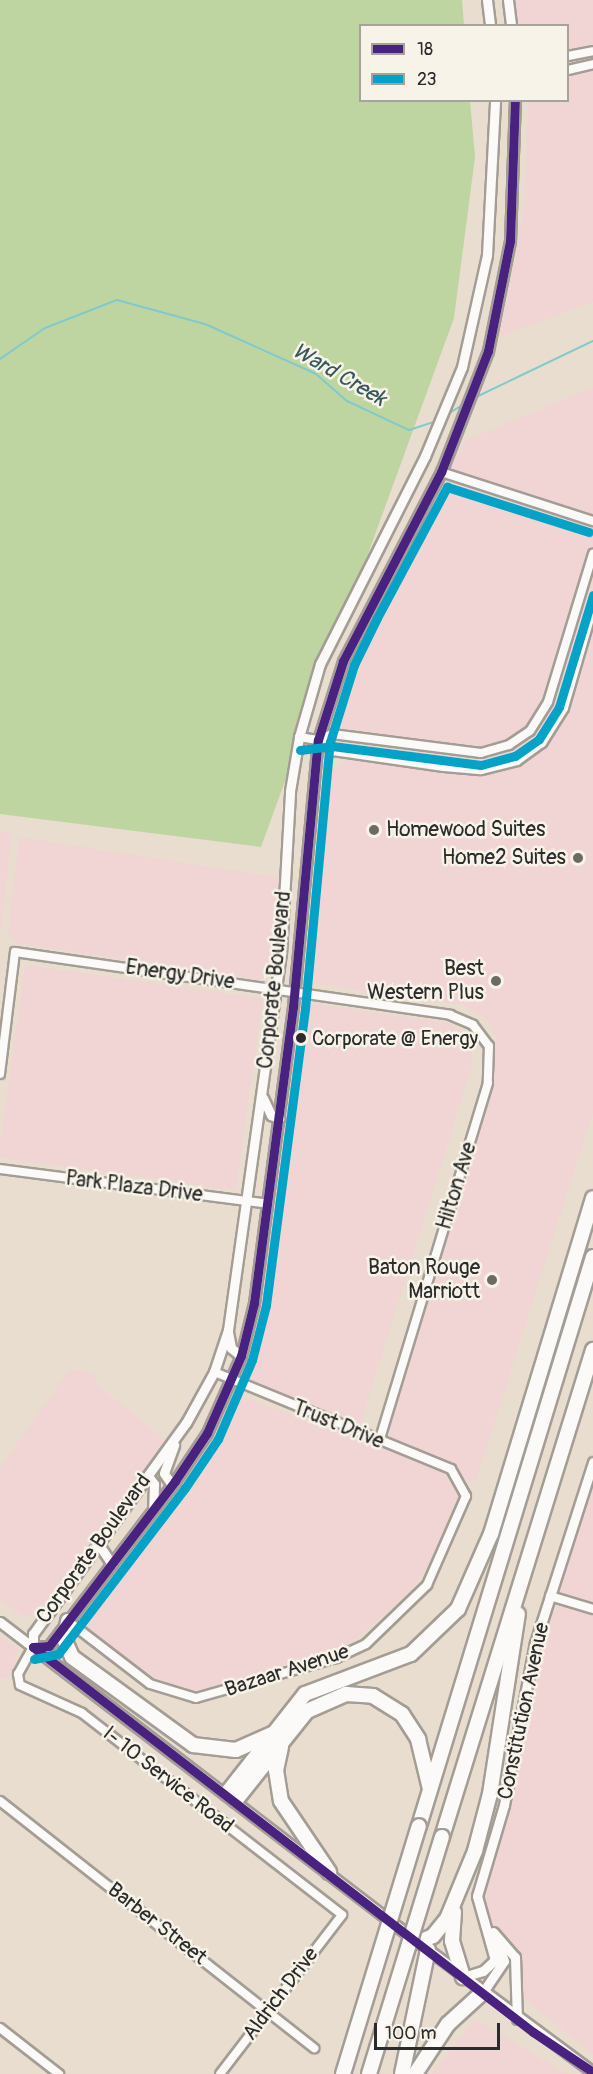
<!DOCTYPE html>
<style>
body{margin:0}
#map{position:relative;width:593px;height:2074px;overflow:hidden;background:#e8ddce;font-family:Pangolin,sans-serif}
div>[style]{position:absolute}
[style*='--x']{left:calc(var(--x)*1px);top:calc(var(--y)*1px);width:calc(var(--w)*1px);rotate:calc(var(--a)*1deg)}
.built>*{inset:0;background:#f0d5d4;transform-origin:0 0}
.green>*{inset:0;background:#bfd5a1}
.stream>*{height:2px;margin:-1px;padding:0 1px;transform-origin:1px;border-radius:1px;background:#80c9cd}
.roads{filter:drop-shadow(2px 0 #a49d95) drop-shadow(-2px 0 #a49d95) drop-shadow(0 2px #a49d95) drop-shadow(0 -2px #a49d95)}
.minor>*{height:8px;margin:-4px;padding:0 4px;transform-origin:4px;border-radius:4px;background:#fcfaf8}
.tertiary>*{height:9px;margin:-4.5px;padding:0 4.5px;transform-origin:4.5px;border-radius:4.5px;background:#fcfaf8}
.motorway>*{height:14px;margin:-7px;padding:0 7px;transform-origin:7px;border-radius:7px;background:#fcfaf8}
.bridges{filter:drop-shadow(2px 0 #a49d95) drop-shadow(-2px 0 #a49d95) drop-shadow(0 2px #a49d95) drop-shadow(0 -2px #a49d95)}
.motorway-bridge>*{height:14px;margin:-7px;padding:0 7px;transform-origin:7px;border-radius:7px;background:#fcfaf8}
.bus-1>*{height:9px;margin:-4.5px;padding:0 4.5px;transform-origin:4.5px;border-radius:4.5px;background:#49217f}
.bus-2>*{height:9px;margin:-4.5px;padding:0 4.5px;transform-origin:4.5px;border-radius:4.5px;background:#02a3c6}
.dots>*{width:16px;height:16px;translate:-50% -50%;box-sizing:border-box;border:3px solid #f7f3e8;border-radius:50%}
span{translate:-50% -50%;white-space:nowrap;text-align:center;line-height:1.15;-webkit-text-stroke:5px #f7f3e8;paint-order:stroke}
.bus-label{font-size:20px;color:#2b2b2b}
.left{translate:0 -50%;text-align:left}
.poi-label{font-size:21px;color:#2b2b2b}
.right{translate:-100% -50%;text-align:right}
.street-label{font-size:21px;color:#2b2b2b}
.water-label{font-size:22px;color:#37585b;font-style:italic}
.legend{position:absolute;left:359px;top:24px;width:210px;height:78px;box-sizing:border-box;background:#f7f3e8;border:2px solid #a5a39c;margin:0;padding:8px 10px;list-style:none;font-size:18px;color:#2b2b2b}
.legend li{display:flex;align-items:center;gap:12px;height:30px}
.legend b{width:30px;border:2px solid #a5a39c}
.scale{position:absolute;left:374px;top:2023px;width:126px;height:27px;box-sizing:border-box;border:3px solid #2b2b2b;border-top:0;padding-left:8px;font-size:18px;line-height:21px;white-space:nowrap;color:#2b2b2b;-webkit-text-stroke:4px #f7f3e8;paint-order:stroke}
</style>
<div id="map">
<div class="built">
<i style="clip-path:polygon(515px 0,593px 0,593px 302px,499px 337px,524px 212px,528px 101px,568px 100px,568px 26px,519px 25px)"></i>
<i style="clip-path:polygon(593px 387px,593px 1112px,475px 1483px,379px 1442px,488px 1083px,489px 1046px,497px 1040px,488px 1021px,463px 1005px,306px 982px,331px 770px,356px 755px,321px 750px,346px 669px,465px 441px)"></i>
<i style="clip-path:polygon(0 832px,12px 832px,0 936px)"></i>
<i style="clip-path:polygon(19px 837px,281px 878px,271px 974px,259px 980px,17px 943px,8px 936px)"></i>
<i style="left:25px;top:965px;width:240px;height:194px;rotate:8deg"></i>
<i style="clip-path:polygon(317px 1004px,448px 1023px,473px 1037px,471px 1069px,360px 1425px,241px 1377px,302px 1005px)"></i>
<i style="clip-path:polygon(70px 1369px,94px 1373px,96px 1383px,166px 1441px,35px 1615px,22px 1616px,0 1600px,0 1468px)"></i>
<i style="clip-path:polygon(234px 1394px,445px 1471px,460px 1501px,450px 1535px,411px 1590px,342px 1651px,220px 1689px,180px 1691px,131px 1665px,80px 1625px,78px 1618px)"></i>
<i style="clip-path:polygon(593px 1462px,593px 1609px,550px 1596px)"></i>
<i style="clip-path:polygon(561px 1604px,593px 1613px,593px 2054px,524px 1999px,517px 1953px,489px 1922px,483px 1901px,510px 1801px,538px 1650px,548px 1617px)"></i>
<i style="clip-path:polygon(0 1636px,18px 1649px,10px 1677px,0 1679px)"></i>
<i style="clip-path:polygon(475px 2019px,568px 2074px,431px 2074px)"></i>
</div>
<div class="green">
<i style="clip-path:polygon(0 0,462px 0,464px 25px,360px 26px,360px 100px,470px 101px,475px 157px,454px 318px,261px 847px,0 814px)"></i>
</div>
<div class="stream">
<i style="--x:0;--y:359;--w:55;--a:-34.6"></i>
<i style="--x:45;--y:328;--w:77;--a:-21.3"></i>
<i style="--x:117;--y:300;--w:91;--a:15.3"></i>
<i style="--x:205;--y:324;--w:122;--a:24.2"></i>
<i style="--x:316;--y:374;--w:41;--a:41.1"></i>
<i style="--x:347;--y:401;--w:68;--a:25.1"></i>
<i style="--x:409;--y:430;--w:28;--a:-18"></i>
<i style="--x:474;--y:398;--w:132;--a:-25.6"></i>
<i style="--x:446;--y:415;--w:21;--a:-31"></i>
</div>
<div class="roads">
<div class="minor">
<i style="--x:568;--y:56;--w:25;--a:-11"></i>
<i style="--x:568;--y:70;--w:26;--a:-13"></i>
<i style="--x:441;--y:472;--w:160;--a:17.9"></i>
<i style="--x:299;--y:737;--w:19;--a:9"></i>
<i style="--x:318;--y:740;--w:19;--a:36"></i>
<i style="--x:333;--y:751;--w:112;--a:8.2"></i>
<i style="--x:444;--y:767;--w:37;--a:5"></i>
<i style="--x:481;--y:770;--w:37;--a:-14"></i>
<i style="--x:517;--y:761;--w:31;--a:-36"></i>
<i style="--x:542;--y:743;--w:41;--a:-57.8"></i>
<i style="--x:564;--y:708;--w:104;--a:-73.8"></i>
<i style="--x:318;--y:740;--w:15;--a:-23"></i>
<i style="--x:332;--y:734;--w:150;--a:7.3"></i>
<i style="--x:481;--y:753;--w:29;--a:-16"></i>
<i style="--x:509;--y:745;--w:25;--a:-34"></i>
<i style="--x:530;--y:731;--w:34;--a:-58"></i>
<i style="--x:548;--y:702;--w:155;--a:-73.1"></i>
<i style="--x:0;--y:1074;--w:123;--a:-83"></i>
<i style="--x:15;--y:952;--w:440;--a:8.2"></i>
<i style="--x:450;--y:1015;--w:25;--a:23"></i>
<i style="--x:473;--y:1025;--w:26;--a:53"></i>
<i style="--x:489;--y:1046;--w:37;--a:92"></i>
<i style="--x:488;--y:1083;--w:375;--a:106.9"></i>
<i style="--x:0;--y:1169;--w:270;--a:7.4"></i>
<i style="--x:550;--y:1596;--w:45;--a:16.8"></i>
<i style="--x:68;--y:1621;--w:103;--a:37.5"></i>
<i style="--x:150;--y:1684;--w:48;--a:16.9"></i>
<i style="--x:196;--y:1698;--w:146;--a:-15.9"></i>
<i style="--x:336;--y:1658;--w:33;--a:-25"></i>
<i style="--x:366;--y:1644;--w:85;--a:-44"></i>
<i style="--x:427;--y:1585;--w:97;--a:-66.3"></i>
<i style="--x:466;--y:1496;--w:31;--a:-119"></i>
<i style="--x:451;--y:1469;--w:256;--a:-157.7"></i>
<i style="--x:33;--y:1647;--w:31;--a:119"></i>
<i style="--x:18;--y:1674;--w:11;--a:80"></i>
<i style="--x:20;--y:1685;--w:68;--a:24.3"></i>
<i style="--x:82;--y:1713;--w:329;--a:37.8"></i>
<i style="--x:342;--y:1915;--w:200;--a:127.5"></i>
<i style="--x:0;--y:1801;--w:400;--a:38.2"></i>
<i style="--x:0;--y:2028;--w:75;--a:37.9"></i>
</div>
<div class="tertiary">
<i style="--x:487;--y:0;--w:26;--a:83"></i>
<i style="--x:508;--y:0;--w:26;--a:83"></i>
<i style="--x:263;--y:1098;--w:19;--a:65"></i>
<i style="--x:271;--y:1115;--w:9;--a:21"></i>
<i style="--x:228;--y:1332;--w:16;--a:79"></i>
<i style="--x:231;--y:1348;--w:13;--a:39"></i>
<i style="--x:148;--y:1476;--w:10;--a:53"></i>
<i style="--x:154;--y:1484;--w:23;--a:92"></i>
<i style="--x:172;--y:1485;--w:14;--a:-124"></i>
<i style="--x:164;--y:1473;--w:30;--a:-70"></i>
<i style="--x:99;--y:1545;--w:23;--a:56"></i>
<i style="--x:0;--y:1622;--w:523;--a:37.46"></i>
<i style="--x:33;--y:1647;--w:16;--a:-4"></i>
<i style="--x:49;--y:1646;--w:208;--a:-52.6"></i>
<i style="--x:175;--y:1481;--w:58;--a:-56.3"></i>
<i style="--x:207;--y:1433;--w:84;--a:-66.2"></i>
<i style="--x:241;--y:1356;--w:55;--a:-76.2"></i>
<i style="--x:254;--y:1303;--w:299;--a:-82.5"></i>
<i style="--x:293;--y:1007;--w:268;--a:-84.7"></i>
<i style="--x:318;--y:740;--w:83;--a:-72.4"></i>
<i style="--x:343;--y:661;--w:213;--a:-62.6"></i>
<i style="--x:441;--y:472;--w:130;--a:-68.8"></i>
<i style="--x:488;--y:351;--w:112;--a:-78.7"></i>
<i style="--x:510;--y:241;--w:141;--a:-88"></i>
<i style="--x:33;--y:1647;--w:13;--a:-90"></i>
<i style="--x:33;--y:1634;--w:261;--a:-54.1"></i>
<i style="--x:186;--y:1423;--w:58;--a:-61.2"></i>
<i style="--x:214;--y:1372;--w:44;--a:-71.6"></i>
<i style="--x:228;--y:1330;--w:380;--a:-82"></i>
<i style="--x:281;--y:954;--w:163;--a:-86.8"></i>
<i style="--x:290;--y:791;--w:55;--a:-80.5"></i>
<i style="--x:299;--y:737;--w:76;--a:-74"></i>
<i style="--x:320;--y:664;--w:233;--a:-63.2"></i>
<i style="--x:425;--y:456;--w:96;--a:-67.4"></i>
<i style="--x:462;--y:367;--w:115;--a:-77.4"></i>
<i style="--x:487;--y:255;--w:155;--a:-87"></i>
<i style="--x:493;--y:1932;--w:33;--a:49"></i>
<i style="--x:515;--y:1957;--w:62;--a:88.2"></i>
<i style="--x:426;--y:1948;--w:208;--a:36.6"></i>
<i style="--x:463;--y:1977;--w:21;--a:-17"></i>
<i style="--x:483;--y:1971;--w:16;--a:-43"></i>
<i style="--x:495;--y:1960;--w:66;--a:-105.7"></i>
<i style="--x:477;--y:1896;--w:95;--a:-73.5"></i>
<i style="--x:504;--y:1805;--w:165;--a:-79.2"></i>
<i style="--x:535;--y:1643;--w:190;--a:-72.2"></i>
<i style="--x:483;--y:1992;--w:37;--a:-56"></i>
<i style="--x:504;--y:1961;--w:24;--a:-109"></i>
</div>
<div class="motorway">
<i style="--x:68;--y:1621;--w:20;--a:99"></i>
<i style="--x:65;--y:1641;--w:17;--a:66"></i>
<i style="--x:72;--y:1657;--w:150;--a:36"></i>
<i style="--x:193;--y:1745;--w:43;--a:6.6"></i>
<i style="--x:236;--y:1750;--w:39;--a:-24"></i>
<i style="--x:281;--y:1747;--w:24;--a:102"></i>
<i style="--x:276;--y:1770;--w:31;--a:81"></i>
<i style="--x:281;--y:1801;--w:86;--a:55.9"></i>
<i style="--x:227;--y:1793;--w:126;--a:-51.8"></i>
<i style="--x:305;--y:1694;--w:113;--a:-20.7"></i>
<i style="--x:411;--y:1654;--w:65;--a:-43.8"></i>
<i style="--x:458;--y:1609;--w:82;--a:-66.3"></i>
<i style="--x:491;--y:1534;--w:351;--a:-73.1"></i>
<i style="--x:236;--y:1800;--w:114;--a:-51.4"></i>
<i style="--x:307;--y:1711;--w:43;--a:-23.6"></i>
<i style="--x:346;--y:1694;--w:27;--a:4"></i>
<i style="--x:373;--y:1696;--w:34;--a:32"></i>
<i style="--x:402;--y:1714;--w:30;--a:57"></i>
<i style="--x:418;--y:1739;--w:51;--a:76.5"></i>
<i style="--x:419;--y:1826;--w:595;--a:-73"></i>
<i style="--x:442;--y:1837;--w:510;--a:-72.77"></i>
<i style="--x:454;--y:1912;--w:29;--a:94"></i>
<i style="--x:452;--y:1941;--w:38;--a:73"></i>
<i style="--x:419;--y:1942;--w:15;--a:-23"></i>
<i style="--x:433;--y:1936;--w:22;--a:-51"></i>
<i style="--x:447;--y:1919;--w:74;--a:-67.6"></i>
<i style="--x:475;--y:1851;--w:59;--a:-75.3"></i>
<i style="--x:490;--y:1794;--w:182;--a:-81.2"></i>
<i style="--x:402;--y:2074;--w:127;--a:-78.2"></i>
<i style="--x:415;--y:2074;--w:60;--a:-56.6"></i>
<i style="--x:448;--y:2024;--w:47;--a:-42.4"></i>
</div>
</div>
<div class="bridges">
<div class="motorway-bridge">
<i style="--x:343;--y:2074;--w:259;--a:-73"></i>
<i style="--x:369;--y:2074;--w:248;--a:-72.9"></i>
</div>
</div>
<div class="bus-1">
<i style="--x:33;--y:1647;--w:16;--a:-4"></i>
<i style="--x:49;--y:1646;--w:208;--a:-52.6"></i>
<i style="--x:175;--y:1481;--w:58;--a:-56.3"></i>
<i style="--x:207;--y:1433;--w:84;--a:-66.2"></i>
<i style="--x:241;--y:1356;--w:55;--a:-76.2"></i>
<i style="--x:254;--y:1303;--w:299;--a:-82.5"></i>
<i style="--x:293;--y:1007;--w:268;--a:-84.7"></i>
<i style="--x:318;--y:740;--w:83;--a:-72.4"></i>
<i style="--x:343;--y:661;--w:213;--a:-62.6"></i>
<i style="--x:441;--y:472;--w:130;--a:-68.8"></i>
<i style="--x:488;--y:351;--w:112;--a:-78.7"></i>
<i style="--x:510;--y:241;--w:141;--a:-88"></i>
<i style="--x:33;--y:1647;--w:631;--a:37.6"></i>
<i style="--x:533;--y:2032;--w:72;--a:33.7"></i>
</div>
<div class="bus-2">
<i style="--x:300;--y:750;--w:32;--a:-7"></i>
<i style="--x:332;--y:746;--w:150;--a:7.3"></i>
<i style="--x:481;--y:765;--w:35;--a:-15"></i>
<i style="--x:515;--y:756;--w:29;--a:-35"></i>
<i style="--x:539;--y:739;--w:38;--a:-58"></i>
<i style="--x:559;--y:707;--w:117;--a:-73.1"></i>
<i style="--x:34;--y:1659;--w:25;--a:-12"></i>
<i style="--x:58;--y:1654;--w:209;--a:-52.6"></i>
<i style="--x:185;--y:1488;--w:59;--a:-56"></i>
<i style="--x:218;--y:1439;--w:86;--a:-66.7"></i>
<i style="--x:252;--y:1360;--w:57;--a:-75.7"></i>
<i style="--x:266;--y:1305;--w:299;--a:-82.5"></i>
<i style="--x:305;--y:1009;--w:268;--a:-84.7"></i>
<i style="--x:330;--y:742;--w:81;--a:-72.7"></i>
<i style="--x:354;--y:665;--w:52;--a:-63.9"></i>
<i style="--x:377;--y:618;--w:149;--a:-61.9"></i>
<i style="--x:447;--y:487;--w:149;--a:17.6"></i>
</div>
<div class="dots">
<i style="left:374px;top:830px;background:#6d6964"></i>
<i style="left:578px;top:858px;background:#6d6964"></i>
<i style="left:496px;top:981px;background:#6d6964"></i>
<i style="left:301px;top:1038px;background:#2b2b2b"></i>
<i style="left:492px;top:1280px;background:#6d6964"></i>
</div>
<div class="bus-label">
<span class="left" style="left:312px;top:1038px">Corporate @ Energy</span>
</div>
<div class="poi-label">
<span class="left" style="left:386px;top:830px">Homewood Suites</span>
<span class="right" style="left:566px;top:858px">Home2 Suites</span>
<span class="right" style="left:484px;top:981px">Best<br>Western Plus</span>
<span class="right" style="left:480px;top:1280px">Baton Rouge<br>Marriott</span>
</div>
<div class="street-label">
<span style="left:180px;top:975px;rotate:8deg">Energy Drive</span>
<span style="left:275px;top:980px;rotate:-84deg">Corporate Boulevard</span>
<span style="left:457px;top:1186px;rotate:-73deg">Hilton Ave</span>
<span style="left:134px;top:1187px;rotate:7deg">Park Plaza Drive</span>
<span style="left:338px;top:1425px;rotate:22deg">Trust Drive</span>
<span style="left:94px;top:1549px;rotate:-54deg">Corporate Boulevard</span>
<span style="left:287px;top:1671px;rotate:-18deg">Bazaar Avenue</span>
<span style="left:524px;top:1711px;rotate:-78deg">Constitution Avenue</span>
<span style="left:168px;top:1780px;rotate:38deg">I- 10 Service Road</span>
<span style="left:157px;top:1924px;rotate:38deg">Barber Street</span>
<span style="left:281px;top:1994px;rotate:-53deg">Aldrich Drive</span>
</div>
<div class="water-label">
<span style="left:339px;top:375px;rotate:30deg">Ward Creek</span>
</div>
<ul class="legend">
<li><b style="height:8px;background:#49217f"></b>18</li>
<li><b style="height:8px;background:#02a3c6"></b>23</li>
</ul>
<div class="scale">100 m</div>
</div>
